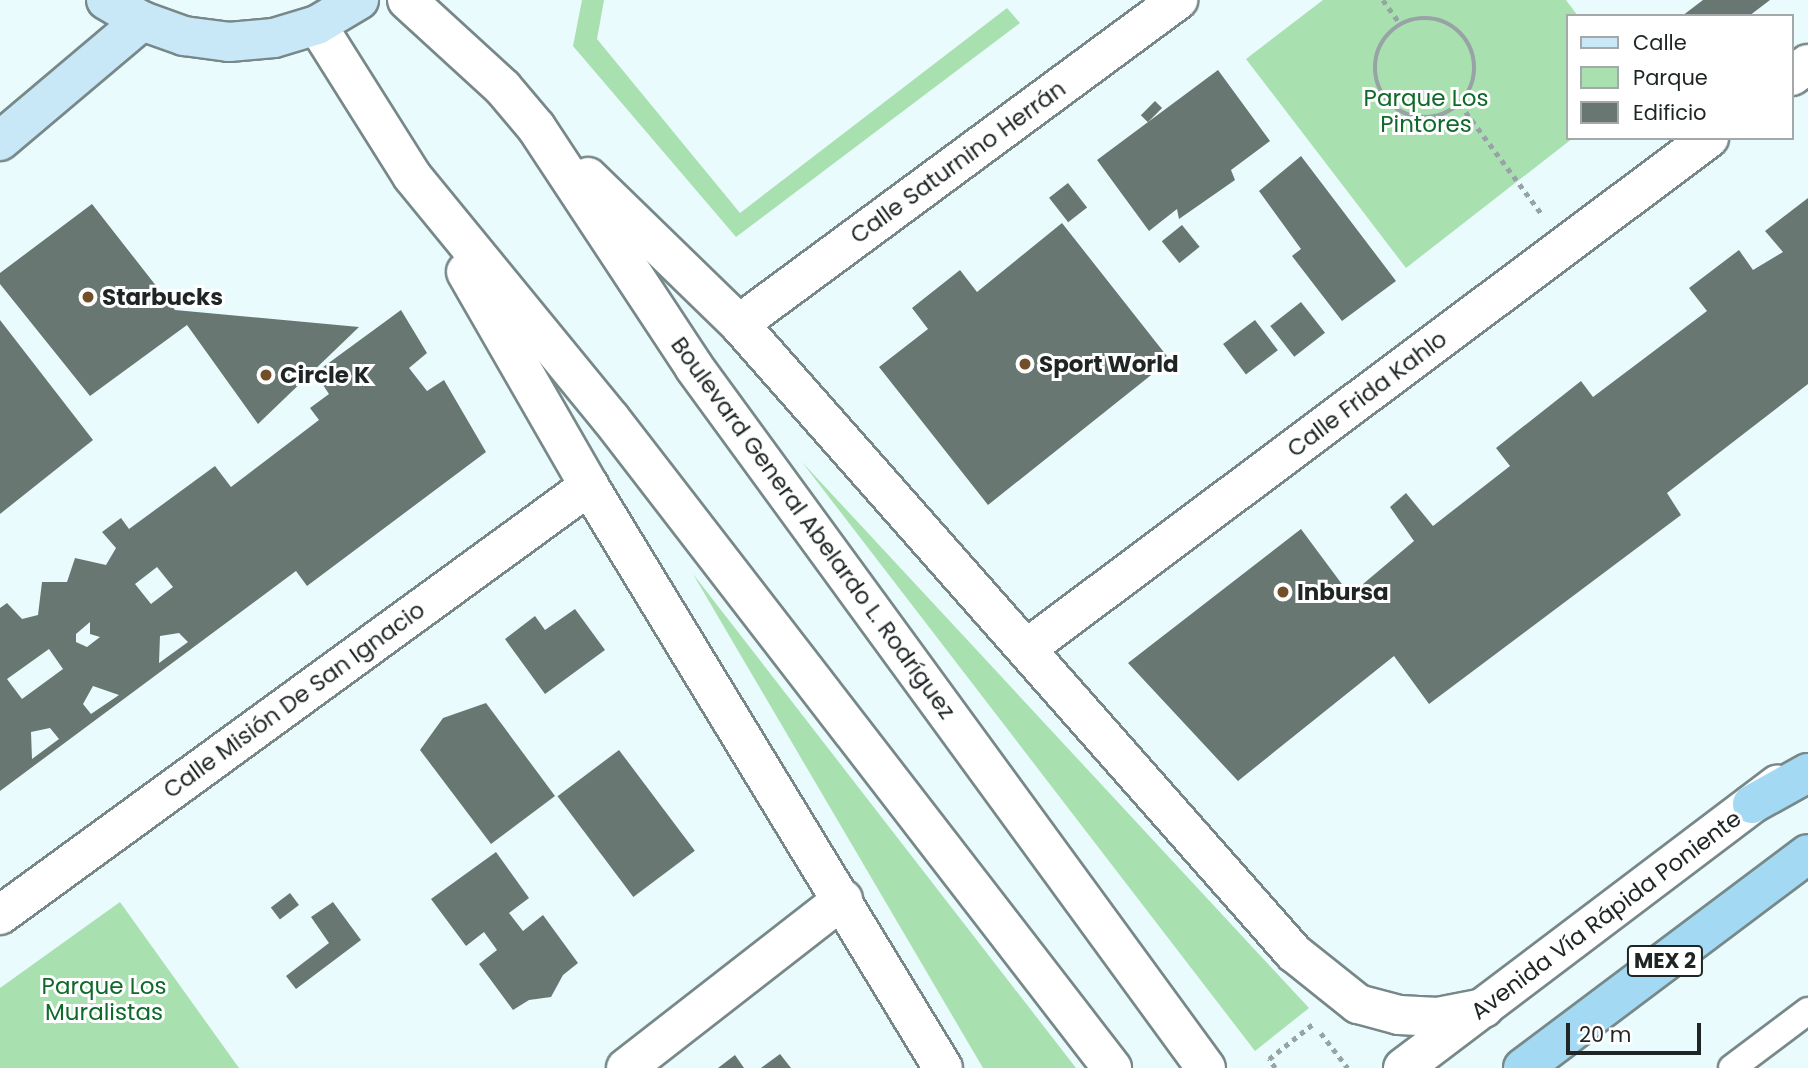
<!DOCTYPE html>
<meta charset="utf-8">
<style>
body{margin:0}
#map{position:relative;width:1808px;height:1068px;overflow:hidden;background:#eafbfd;font-family:Poppins,sans-serif}
div>[style]{position:absolute}
[style*='--x']{left:calc(var(--x)*1px);top:calc(var(--y)*1px);width:calc(var(--w)*1px);rotate:calc(var(--a)*1deg)}
.green>*{inset:0;background:#a9e0af}
.building>*{inset:0;background:#697773;transform-origin:0 0}
.path>*{height:4.5px;margin-top:-2.25px;transform-origin:0;background:repeating-linear-gradient(90deg,#97a3a5 0 5px,transparent 0 10px)}
.path>.ring{margin:-2.25px;padding:0;box-sizing:content-box;background:none;border:4.5px solid #97a3a5;border-radius:50%}
.roads{filter:drop-shadow(2px 0 #788889) drop-shadow(-2px 0 #788889) drop-shadow(0 2px #788889) drop-shadow(0 -2px #788889)}
.lane>*{height:26px;margin:-13px;padding:0 13px;transform-origin:13px;border-radius:13px;background:#fff}
.street>*{height:38px;margin:-19px;padding:0 19px;transform-origin:19px;border-radius:19px;background:#fff}
.secondary>*{height:38px;margin:-19px;padding:0 19px;transform-origin:19px;border-radius:19px;background:#fff}
.primary>*{height:38px;margin:-19px;padding:0 19px;transform-origin:19px;border-radius:19px;background:#c8e8f7}
.highway>*{height:38px;margin:-19px;padding:0 19px;transform-origin:19px;border-radius:19px;background:#a3d9f2}
.dots>*{width:19px;height:19px;translate:-50% -50%;box-sizing:border-box;border:4px solid #fff;border-radius:50%}
span{translate:-50% -50%;white-space:nowrap;text-align:center;line-height:1.15;-webkit-text-stroke:6px #fff;paint-order:stroke}
.shield-label span{padding:2px 5px;background:#fff;border:2px solid;border-radius:5px;-webkit-text-stroke-width:0}
.shield-label{font-size:21px;color:#1f2525;font-weight:700}
.park-label{font-size:23px;color:#0f692a}
.street-label{font-size:23px;color:#1f2525}
.poi-label{font-size:23px;color:#1f2525;font-weight:700}
.left{translate:0 -50%;text-align:left}
.legend{position:absolute;left:1566px;top:14px;width:228px;height:126px;box-sizing:border-box;background:#fff;border:2px solid #a5a8a8;margin:0;padding:9px 12px;list-style:none;font-size:21px;color:#1f2525}
.legend li{display:flex;align-items:center;gap:14px;height:35px}
.legend b{width:35px;border:2px solid #a5a8a8}
.scale{position:absolute;left:1566px;top:1023px;width:135px;height:32px;box-sizing:border-box;border:4px solid #1f2525;border-top:0;padding-left:9px;font-size:21px;line-height:24px;white-space:nowrap;color:#1f2525;-webkit-text-stroke:5px #fff;paint-order:stroke}
</style>
<div id="map">
<div class="green">
<i style="clip-path:polygon(582px 0,604px 0,597px 39px,740px 213px,1007px 8px,1020px 23px,736px 237px,573px 46px)"></i>
<i style="clip-path:polygon(1323px 0,1566px 0,1578px 16px,1568px 16px,1568px 138px,1573px 138px,1406px 268px,1246px 59px)"></i>
<i style="clip-path:polygon(802px 462px,1309px 1008px,1255px 1051px)"></i>
<i style="clip-path:polygon(693px 574px,1076px 1068px,983px 1068px)"></i>
<i style="clip-path:polygon(120px 902px,239px 1068px,0 1068px,0 988px)"></i>
</div>
<div class="building">
<i style="clip-path:polygon(1703px 0,1770px 0,1749px 16px,1682px 16px)"></i>
<i style="clip-path:polygon(1218px 70px,1270px 141px,1231px 170px,1235px 180px,1179px 219px,1177px 209px,1149px 231px,1097px 160px)"></i>
<i style="left:1155px;top:101px;width:10px;height:20px;rotate:45deg"></i>
<i style="clip-path:polygon(1301px 156px,1396px 281px,1342px 321px,1292px 256px,1301px 249px,1259px 191px)"></i>
<i style="left:1068px;top:183px;width:31px;height:24px;rotate:52deg"></i>
<i style="clip-path:polygon(1808px 198px,1808px 384px,1667px 493px,1681px 515px,1429px 704px,1394px 656px,1238px 781px,1128px 663px,1301px 529px,1350px 595px,1414px 541px,1390px 507px,1406px 493px,1433px 526px,1510px 466px,1496px 448px,1581px 381px,1593px 397px,1707px 311px,1689px 288px,1739px 250px,1753px 270px,1783px 252px,1765px 231px)"></i>
<i style="clip-path:polygon(92px 204px,175px 310px,359px 327px,258px 424px,187px 325px,90px 396px,0 284px,0 273px)"></i>
<i style="clip-path:polygon(1062px 223px,1170px 360px,988px 505px,879px 367px,928px 329px,912px 308px,960px 270px,977px 292px)"></i>
<i style="left:1182px;top:225px;width:28px;height:26px;rotate:51deg"></i>
<i style="left:1301px;top:302px;width:39px;height:39px;rotate:52deg"></i>
<i style="clip-path:polygon(evenodd,401px 310px,427px 353px,409px 368px,427px 391px,444px 380px,486px 452px,307px 586px,296px 571px,0 791px,0 608px,7px 603px,22px 619px,38px 615px,42px 582px,67px 582px,75px 558px,106px 565px,116px 548px,102px 532px,121px 518px,129px 529px,215px 466px,231px 487px,319px 420px,310px 408px,329px 394px,315px 373px,401px 310px,157px 567px,173px 587px,151px 604px,135px 584px,157px 567px,401px 310px,90px 622px,90px 634px,100px 637px,87px 647px,76px 642px,76px 634px,90px 622px,401px 310px,179px 633px,188px 642px,159px 663px,160px 636px,179px 633px,401px 310px,49px 649px,63px 669px,22px 699px,7px 679px,49px 649px,401px 310px,93px 686px,119px 695px,91px 714px,83px 704px,93px 686px,401px 310px,50px 728px,59px 739px,32px 759px,31px 732px,50px 728px)"></i>
<i style="clip-path:polygon(0 320px,93px 440px,0 514px)"></i>
<i style="left:1255px;top:320px;width:38px;height:40px;rotate:53deg"></i>
<i style="clip-path:polygon(575px 609px,605px 650px,545px 694px,505px 639px,535px 616px,545px 630px)"></i>
<i style="clip-path:polygon(486px 703px,555px 796px,491px 844px,420px 750px,443px 718px)"></i>
<i style="left:619px;top:750px;width:126px;height:77px;rotate:53deg"></i>
<i style="clip-path:polygon(496px 852px,529px 898px,509px 913px,523px 931px,543px 915px,578px 963px,563px 975px,551px 997px,529px 1000px,513px 1010px,479px 964px,497px 950px,484px 932px,466px 946px,431px 899px)"></i>
<i style="left:290px;top:893px;width:15px;height:24px;rotate:53deg"></i>
<i style="clip-path:polygon(333px 902px,361px 940px,296px 989px,286px 976px,329px 943px,311px 917px)"></i>
<i style="clip-path:polygon(780px 1054px,791px 1068px,761px 1068px)"></i>
<i style="clip-path:polygon(735px 1055px,744px 1068px,718px 1068px)"></i>
</div>
<div class="path">
<i style="--x:1383;--y:0;--w:31;--a:54"></i>
<i class="ring" style="left:1375px;top:18px;width:95.5px;height:95.5px"></i>
<i style="--x:1460;--y:104;--w:136;--a:53.4"></i>
<i style="--x:1321;--y:1033;--w:44;--a:52.4"></i>
<i style="--x:1275;--y:1068;--w:11;--a:-124"></i>
<i style="--x:1269;--y:1059;--w:58;--a:-38.7"></i>
</div>
<div class="roads">
<div class="lane">
<i style="--x:1732;--y:1068;--w:95;--a:-36.9"></i>
</div>
<div class="street">
<i style="--x:1792;--y:76;--w:20;--a:-37"></i>
<i style="--x:739;--y:324;--w:546;--a:-36.43"></i>
<i style="--x:1026;--y:649;--w:853;--a:-36.8"></i>
<i style="--x:0;--y:915;--w:729;--a:-36.07"></i>
<i style="--x:626;--y:1068;--w:275;--a:-37.9"></i>
</div>
<div class="secondary">
<i style="--x:407;--y:0;--w:130;--a:42.5"></i>
<i style="--x:503;--y:88;--w:51;--a:49.8"></i>
<i style="--x:536;--y:127;--w:287;--a:56.6"></i>
<i style="--x:694;--y:367;--w:868;--a:53.86"></i>
<i style="--x:317;--y:25;--w:178;--a:57.8"></i>
<i style="--x:412;--y:176;--w:314;--a:50.7"></i>
<i style="--x:611;--y:419;--w:820;--a:52.33"></i>
<i style="--x:588;--y:177;--w:211;--a:44.2"></i>
<i style="--x:739;--y:324;--w:839;--a:48.58"></i>
<i style="--x:1294;--y:953;--w:82;--a:38.6"></i>
<i style="--x:1358;--y:1004;--w:42;--a:15"></i>
<i style="--x:1399;--y:1015;--w:39;--a:3"></i>
<i style="--x:1438;--y:1017;--w:47;--a:-11.1"></i>
<i style="--x:466;--y:272;--w:247;--a:60.1"></i>
<i style="--x:589;--y:486;--w:681;--a:58.69"></i>
<i style="--x:1403;--y:1068;--w:470;--a:-37.1"></i>
</div>
<div class="primary">
<i style="--x:106;--y:0;--w:42;--a:30.3"></i>
<i style="--x:142;--y:21;--w:45;--a:19.7"></i>
<i style="--x:184;--y:36;--w:45;--a:7.6"></i>
<i style="--x:229;--y:42;--w:45;--a:-5.1"></i>
<i style="--x:274;--y:38;--w:45;--a:-16.8"></i>
<i style="--x:317;--y:25;--w:49;--a:-30.8"></i>
<i style="--x:0;--y:141;--w:186;--a:-40.2"></i>
</div>
<div class="highway">
<i style="--x:1752;--y:804;--w:64;--a:-29"></i>
<i style="--x:1523;--y:1068;--w:356;--a:-36.9"></i>
</div>
</div>
<div class="dots">
<i style="left:88px;top:297px;background:#734f29"></i>
<i style="left:1025px;top:364px;background:#734f29"></i>
<i style="left:266px;top:375px;background:#734f29"></i>
<i style="left:1283px;top:592px;background:#734f29"></i>
</div>
<div class="shield-label">
<span style="left:1665px;top:961px">MEX 2</span>
</div>
<div class="park-label">
<span style="left:1426px;top:111px">Parque Los<br>Pintores</span>
<span style="left:104px;top:999px">Parque Los<br>Muralistas</span>
</div>
<div class="street-label">
<span style="left:958px;top:162px;rotate:-36deg">Calle Saturnino Herrán</span>
<span style="left:1367px;top:394px;rotate:-37deg">Calle Frida Kahlo</span>
<span style="left:813px;top:528px;rotate:54deg">Boulevard General Abelardo L. Rodríguez</span>
<span style="left:294px;top:700px;rotate:-36deg">Calle Misión De San Ignacio</span>
<span style="left:1606px;top:915px;rotate:-37deg">Avenida Vía Rápida Poniente</span>
</div>
<div class="poi-label">
<span class="left" style="left:102px;top:297px">Starbucks</span>
<span class="left" style="left:1039px;top:364px">Sport World</span>
<span class="left" style="left:280px;top:375px">Circle K</span>
<span class="left" style="left:1297px;top:592px">Inbursa</span>
</div>
<ul class="legend">
<li><b style="height:9px;background:#c8e8f7"></b>Calle</li>
<li><b style="height:19px;background:#a9e0af"></b>Parque</li>
<li><b style="height:19px;background:#697773"></b>Edificio</li>
</ul>
<div class="scale">20 m</div>
</div>
